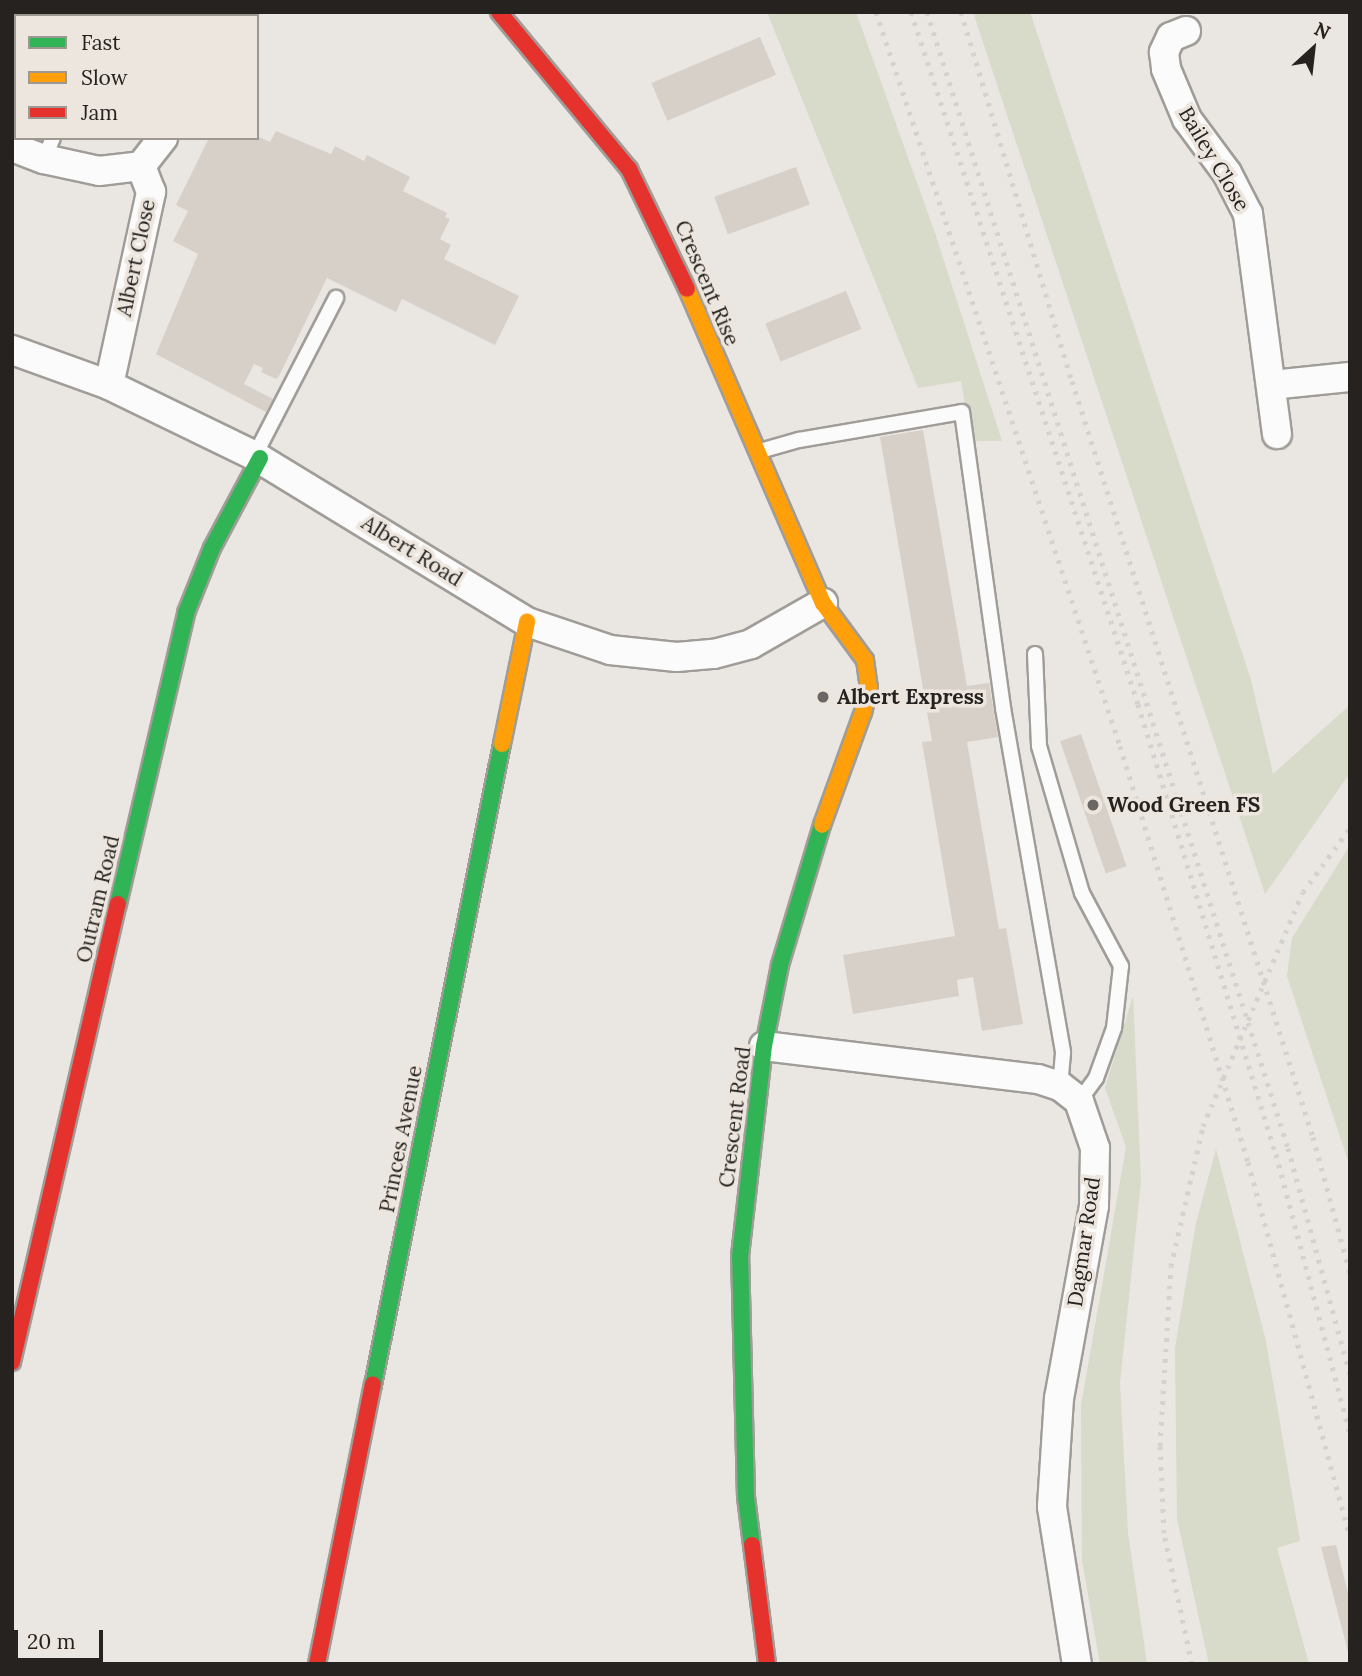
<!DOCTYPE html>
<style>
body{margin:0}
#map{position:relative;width:1362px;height:1676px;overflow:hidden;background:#eae6e2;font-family:Lora,serif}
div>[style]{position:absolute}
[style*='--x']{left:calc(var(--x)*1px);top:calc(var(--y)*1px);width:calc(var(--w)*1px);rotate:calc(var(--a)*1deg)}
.green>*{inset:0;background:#d8daca}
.building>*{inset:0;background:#d7d0c8;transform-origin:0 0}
.path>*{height:4.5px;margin-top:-2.25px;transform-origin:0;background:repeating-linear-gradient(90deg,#d1d0ce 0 3.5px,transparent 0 7px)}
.roads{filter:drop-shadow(2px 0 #a09d99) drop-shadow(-2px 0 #a09d99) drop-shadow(0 2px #a09d99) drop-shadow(0 -2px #a09d99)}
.lane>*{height:14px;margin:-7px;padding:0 7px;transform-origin:7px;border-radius:7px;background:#fcfbfb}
.street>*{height:28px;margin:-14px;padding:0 14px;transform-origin:14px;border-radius:14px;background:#fcfbfb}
.fast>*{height:16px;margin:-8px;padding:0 8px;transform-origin:8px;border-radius:8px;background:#30b455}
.slow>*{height:16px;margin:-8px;padding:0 8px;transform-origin:8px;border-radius:8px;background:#ff9f0a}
.jam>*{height:16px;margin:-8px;padding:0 8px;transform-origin:8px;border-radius:8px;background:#e5322d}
.rail>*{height:5px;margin-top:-2.5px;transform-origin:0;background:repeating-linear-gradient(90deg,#d4d2d1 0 3.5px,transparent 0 10.5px)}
.dots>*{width:19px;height:19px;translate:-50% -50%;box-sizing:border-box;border:4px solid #ede6de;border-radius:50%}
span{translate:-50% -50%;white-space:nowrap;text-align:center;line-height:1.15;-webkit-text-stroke:7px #ede6de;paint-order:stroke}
.street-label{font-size:21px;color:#252220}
.poi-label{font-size:21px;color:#252220;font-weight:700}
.left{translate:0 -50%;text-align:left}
.frame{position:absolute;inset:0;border:14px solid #252220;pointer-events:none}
.legend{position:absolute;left:14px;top:14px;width:245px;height:126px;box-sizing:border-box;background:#ede6de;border:2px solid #9d9892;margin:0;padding:9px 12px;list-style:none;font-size:21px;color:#252220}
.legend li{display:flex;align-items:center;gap:14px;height:35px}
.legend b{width:35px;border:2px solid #9d9892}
.north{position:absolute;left:1278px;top:14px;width:70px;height:70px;-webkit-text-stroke:5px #ede6de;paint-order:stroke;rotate:27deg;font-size:19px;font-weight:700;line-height:28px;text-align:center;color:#252220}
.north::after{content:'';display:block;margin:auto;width:24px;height:32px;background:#252220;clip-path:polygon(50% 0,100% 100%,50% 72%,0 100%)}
.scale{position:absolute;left:14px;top:1630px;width:89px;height:32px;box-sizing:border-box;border:4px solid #252220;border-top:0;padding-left:9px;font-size:21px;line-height:24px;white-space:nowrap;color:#252220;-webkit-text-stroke:5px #ede6de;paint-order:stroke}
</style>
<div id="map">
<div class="green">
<i style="clip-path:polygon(767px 12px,856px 12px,936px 236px,1002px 441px,971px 441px,961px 381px,918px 388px)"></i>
<i style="clip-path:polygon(973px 12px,1030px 12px,1251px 680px,1273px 774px,1350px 705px,1350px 773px,1265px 894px)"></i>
<i style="clip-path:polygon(1350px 845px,1350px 1167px,1287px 976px,1292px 938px)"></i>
<i style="clip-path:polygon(1133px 996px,1141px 1181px,1120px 1383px,1128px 1533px,1147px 1664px,1100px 1664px,1082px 1560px,1081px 1406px,1126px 1147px,1105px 1088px)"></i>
<i style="clip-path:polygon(1216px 1149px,1266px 1341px,1300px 1541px,1277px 1548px,1309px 1664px,1209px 1664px,1177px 1519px,1175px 1348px,1196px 1223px)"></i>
</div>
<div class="building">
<i style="left:760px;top:37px;width:41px;height:118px;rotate:67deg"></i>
<i style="clip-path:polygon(276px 131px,331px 154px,335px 146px,364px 161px,367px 155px,410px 177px,403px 191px,447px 213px,445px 217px,450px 219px,440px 239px,451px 245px,444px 259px,519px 296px,495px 345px,402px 299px,396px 312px,327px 278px,279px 376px,276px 379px,261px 372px,263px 368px,254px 364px,244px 384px,273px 399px,266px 412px,156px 354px,198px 254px,173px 241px,188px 211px,176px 205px,209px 138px,257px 136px,270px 142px)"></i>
<i style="left:796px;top:167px;width:40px;height:87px;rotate:70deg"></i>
<i style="left:846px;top:291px;width:41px;height:87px;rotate:68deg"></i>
<i style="clip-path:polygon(923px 430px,967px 686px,989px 683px,998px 737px,967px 742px,999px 929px,1006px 928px,1023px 1024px,982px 1031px,973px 977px,957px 980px,959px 996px,853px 1014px,843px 955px,955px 936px,922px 742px,932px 741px,880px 437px)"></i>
<i style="left:1081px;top:734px;width:140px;height:22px;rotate:71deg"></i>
<i style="clip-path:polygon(1336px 1545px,1350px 1601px,1349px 1656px,1321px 1547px)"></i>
</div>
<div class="path">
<i style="--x:244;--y:16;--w:6;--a:-45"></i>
</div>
<div class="roads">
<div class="lane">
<i style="--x:44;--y:159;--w:23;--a:-67"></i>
<i style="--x:760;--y:451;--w:41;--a:-15.8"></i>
<i style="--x:799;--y:440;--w:165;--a:-9.7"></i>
<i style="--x:962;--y:412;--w:299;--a:82.1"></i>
<i style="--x:1003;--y:708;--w:350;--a:80.1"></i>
<i style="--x:1063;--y:1053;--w:33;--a:95"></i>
<i style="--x:255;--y:455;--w:177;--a:-62.7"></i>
<i style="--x:1035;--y:654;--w:92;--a:87.5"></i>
<i style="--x:1039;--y:746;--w:153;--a:73.7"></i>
<i style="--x:1082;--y:893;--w:83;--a:61.9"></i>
<i style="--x:1121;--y:966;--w:62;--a:96.4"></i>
<i style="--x:1114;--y:1028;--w:53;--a:109.8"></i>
<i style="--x:1096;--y:1078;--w:29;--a:126"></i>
</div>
<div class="street">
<i style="--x:164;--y:12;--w:4;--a:63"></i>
<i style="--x:1186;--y:31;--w:16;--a:158"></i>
<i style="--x:1171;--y:37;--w:17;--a:115"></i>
<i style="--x:1164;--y:52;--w:17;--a:83"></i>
<i style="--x:1166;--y:69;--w:54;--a:67.2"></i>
<i style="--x:1187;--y:119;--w:67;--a:53.5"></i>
<i style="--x:1227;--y:173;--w:46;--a:62.9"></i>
<i style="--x:1248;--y:214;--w:222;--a:82.5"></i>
<i style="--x:12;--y:147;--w:34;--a:21"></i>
<i style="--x:44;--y:159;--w:56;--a:12.3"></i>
<i style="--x:99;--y:171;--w:42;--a:-6.8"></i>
<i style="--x:141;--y:166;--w:36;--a:-52"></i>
<i style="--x:12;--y:350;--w:103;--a:19.8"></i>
<i style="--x:109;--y:385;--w:162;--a:25.9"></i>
<i style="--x:255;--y:456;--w:319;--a:31.4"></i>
<i style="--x:527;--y:622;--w:88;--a:18.6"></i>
<i style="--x:610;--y:650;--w:67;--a:6"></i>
<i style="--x:677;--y:657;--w:37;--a:-5"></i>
<i style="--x:714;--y:654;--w:38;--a:-15"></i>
<i style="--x:751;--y:644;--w:83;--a:-29.7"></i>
<i style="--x:109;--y:385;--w:198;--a:-77.7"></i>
<i style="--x:151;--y:192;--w:28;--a:-111"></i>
<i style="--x:1272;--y:385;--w:78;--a:-5.9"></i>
<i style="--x:764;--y:1046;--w:276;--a:6.9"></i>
<i style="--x:1038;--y:1079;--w:23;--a:18"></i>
<i style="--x:1060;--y:1086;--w:24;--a:38"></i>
<i style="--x:1079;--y:1101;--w:50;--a:71.2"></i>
<i style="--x:1095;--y:1148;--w:58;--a:91"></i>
<i style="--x:1094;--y:1206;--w:195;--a:100.3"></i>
<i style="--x:1059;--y:1398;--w:109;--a:93.7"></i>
<i style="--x:1052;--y:1507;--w:159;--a:81"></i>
</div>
<div class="fast">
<i style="--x:118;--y:904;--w:299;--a:-76.8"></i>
<i style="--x:186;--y:613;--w:70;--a:-68.2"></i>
<i style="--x:212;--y:548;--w:102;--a:-61.9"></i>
<i style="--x:373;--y:1385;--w:654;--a:-78.62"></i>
<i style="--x:752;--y:1545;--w:48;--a:-97.1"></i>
<i style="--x:746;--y:1497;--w:241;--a:-91.4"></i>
<i style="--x:740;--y:1256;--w:211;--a:-83.5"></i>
<i style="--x:764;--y:1046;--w:83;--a:-78.8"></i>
<i style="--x:780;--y:965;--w:146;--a:-73.3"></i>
</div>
<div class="slow">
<i style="--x:687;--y:289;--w:342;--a:66.6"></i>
<i style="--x:823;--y:603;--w:71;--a:53.6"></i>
<i style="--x:865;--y:660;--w:27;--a:82"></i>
<i style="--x:869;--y:687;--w:26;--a:103"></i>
<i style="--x:863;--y:712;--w:120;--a:109.9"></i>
<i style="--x:502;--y:744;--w:125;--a:-78.4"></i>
</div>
<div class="jam">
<i style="--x:499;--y:12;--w:204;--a:50.4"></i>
<i style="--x:629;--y:169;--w:133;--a:64.2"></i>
<i style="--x:12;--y:1362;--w:470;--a:-77"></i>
<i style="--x:752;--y:1545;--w:120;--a:82.8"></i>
<i style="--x:317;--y:1664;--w:285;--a:-78.7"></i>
</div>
</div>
<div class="rail">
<i style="--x:876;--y:12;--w:773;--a:71.61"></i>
<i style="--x:1120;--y:746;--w:435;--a:72.9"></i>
<i style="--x:1248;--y:1162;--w:389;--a:74.8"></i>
<i style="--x:911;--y:12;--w:728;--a:71.84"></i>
<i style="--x:1138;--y:704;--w:471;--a:73"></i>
<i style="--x:1276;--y:1154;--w:290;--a:75.2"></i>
<i style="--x:927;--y:12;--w:1192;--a:72.37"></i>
<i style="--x:1288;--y:1148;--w:235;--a:74.7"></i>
<i style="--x:961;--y:12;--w:385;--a:73.3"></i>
<i style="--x:1072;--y:381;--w:793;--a:72.32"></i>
<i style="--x:1313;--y:1137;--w:141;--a:74.8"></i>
<i style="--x:1192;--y:1664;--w:134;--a:-102.1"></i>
<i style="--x:1164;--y:1533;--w:87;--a:-92.6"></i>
<i style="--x:1160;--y:1446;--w:180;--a:-86.5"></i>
<i style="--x:1171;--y:1266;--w:144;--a:-77.1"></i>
<i style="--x:1203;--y:1126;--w:254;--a:-66.9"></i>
<i style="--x:1303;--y:892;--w:79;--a:-53.7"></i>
</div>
<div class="dots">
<i style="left:823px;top:697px;background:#6a6764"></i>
<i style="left:1093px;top:805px;background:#6a6764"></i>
</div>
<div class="street-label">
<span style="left:1214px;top:159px;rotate:59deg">Bailey Close</span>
<span style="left:136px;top:258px;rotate:-78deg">Albert Close</span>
<span style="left:707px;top:283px;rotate:67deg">Crescent Rise</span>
<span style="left:412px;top:551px;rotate:32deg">Albert Road</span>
<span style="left:98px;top:899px;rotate:-77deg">Outram Road</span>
<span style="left:735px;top:1117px;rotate:-83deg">Crescent Road</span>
<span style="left:401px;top:1139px;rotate:-79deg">Princes Avenue</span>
<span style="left:1084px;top:1242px;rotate:-82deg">Dagmar Road</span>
</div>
<div class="poi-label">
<span class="left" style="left:837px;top:697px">Albert Express</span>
<span class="left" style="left:1107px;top:805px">Wood Green FS</span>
</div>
<div class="frame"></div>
<ul class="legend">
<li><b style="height:9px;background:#30b455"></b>Fast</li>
<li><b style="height:9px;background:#ff9f0a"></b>Slow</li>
<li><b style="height:9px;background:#e5322d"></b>Jam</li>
</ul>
<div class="north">N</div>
<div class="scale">20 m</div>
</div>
